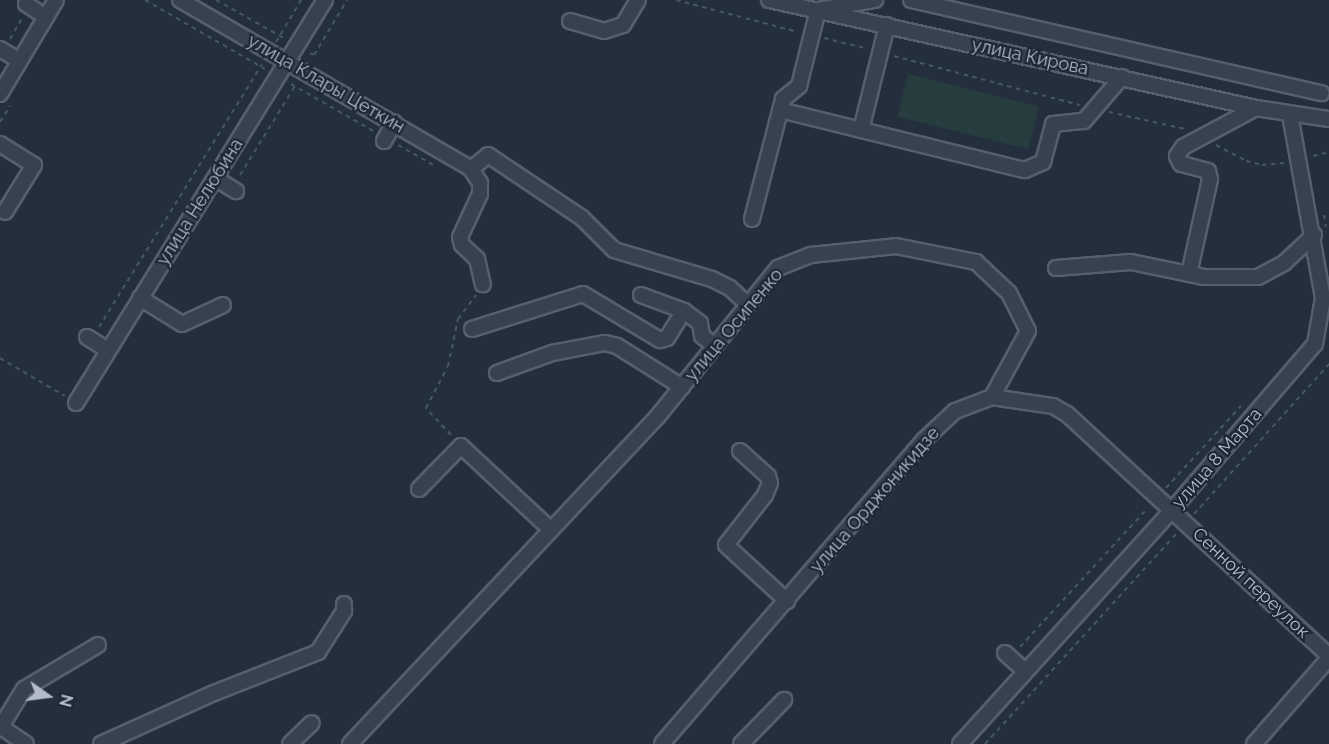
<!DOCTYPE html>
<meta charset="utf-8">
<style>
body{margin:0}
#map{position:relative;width:1329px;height:744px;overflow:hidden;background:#242f3e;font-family:Raleway,sans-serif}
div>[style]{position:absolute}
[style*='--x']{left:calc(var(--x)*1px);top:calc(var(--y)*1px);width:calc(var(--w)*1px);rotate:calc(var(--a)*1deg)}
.green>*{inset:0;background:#263c3f;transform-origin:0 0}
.path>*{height:2px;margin-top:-1px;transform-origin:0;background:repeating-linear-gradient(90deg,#44595c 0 4.5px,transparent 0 9px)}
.roads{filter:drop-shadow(2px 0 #565f6c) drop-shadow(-2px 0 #565f6c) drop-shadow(0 2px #565f6c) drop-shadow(0 -2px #565f6c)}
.minor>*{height:14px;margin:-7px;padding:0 7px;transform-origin:7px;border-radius:7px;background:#38414e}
span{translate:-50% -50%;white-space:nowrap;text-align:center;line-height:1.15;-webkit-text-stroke:4.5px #1d2633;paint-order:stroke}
.street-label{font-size:18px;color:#b4bcc9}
.north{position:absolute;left:18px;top:666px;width:60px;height:60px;-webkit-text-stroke:4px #1d2633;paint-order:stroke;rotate:104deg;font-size:16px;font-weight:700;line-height:24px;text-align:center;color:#b4bcc9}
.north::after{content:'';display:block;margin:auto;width:21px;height:27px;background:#b4bcc9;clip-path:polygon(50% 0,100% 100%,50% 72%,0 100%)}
</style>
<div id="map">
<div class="green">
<i style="left:908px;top:74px;width:135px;height:44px;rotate:14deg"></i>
</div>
<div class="path">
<i style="--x:145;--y:0;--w:138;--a:29.9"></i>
<i style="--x:216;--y:0;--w:78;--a:29.2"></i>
<i style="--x:676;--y:0;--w:126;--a:14.7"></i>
<i style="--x:824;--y:38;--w:45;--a:14"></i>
<i style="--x:10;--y:39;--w:24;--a:-60"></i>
<i style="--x:276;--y:42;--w:49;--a:-59.2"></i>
<i style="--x:310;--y:53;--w:4;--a:27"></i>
<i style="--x:314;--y:55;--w:64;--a:-59"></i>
<i style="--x:894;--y:56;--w:192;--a:14.8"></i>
<i style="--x:291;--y:84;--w:97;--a:29.7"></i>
<i style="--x:1109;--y:112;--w:78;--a:12.6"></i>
<i style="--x:0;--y:122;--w:19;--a:-58"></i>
<i style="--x:398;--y:145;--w:45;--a:29.4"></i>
<i style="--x:1216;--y:145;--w:34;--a:28"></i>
<i style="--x:1246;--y:161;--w:16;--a:14"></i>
<i style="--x:1262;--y:165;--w:22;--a:-5"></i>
<i style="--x:1313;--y:156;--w:16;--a:-14"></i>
<i style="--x:240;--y:175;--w:105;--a:-58.3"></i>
<i style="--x:1324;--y:215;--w:12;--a:81"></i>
<i style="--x:99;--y:327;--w:309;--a:-58.2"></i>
<i style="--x:0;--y:358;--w:75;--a:30.3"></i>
<i style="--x:451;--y:435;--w:37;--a:-133"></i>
<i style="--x:426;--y:408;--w:47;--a:-62.4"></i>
<i style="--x:448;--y:366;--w:48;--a:-78"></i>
<i style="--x:458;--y:319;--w:30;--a:-53"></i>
<i style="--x:1166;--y:488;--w:111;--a:-47.6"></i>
<i style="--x:1194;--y:514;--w:202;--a:-48"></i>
<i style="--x:1020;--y:647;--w:189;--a:-47.4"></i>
<i style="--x:985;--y:744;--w:284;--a:-47.7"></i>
</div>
<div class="roads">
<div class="minor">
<i style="--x:180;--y:0;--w:337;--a:30.1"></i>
<i style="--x:471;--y:169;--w:17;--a:57"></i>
<i style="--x:480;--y:183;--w:11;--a:90"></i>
<i style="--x:480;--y:194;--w:47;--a:114.9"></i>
<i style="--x:460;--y:237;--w:8;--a:76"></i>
<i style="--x:462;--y:245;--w:21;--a:43"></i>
<i style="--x:477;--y:259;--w:26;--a:77"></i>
<i style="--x:769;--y:0;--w:499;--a:12.5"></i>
<i style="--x:1256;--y:108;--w:74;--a:8.6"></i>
<i style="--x:911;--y:0;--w:421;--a:12.8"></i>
<i style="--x:26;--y:4;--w:24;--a:33"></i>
<i style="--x:570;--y:21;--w:35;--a:16"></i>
<i style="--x:604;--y:31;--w:20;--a:-18"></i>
<i style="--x:623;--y:25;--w:29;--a:-59"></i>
<i style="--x:0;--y:49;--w:23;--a:31"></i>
<i style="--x:0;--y:94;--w:109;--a:-59.2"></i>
<i style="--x:780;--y:110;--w:252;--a:13.8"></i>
<i style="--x:1025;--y:170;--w:20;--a:-24"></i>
<i style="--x:1043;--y:162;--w:39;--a:-75"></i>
<i style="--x:1053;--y:124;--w:31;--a:-6"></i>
<i style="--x:1084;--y:121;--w:58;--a:-49.2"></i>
<i style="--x:861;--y:130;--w:108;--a:-76.1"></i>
<i style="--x:384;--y:141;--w:21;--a:-61"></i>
<i style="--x:0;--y:144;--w:40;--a:32"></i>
<i style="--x:34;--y:165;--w:55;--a:121.7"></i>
<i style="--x:471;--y:169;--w:22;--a:-39"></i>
<i style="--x:488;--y:155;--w:113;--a:33.8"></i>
<i style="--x:582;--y:218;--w:45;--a:45"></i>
<i style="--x:614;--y:250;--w:102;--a:16.5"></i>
<i style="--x:712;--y:279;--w:20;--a:27"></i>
<i style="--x:730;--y:288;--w:25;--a:43"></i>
<i style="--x:215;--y:178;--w:25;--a:32"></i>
<i style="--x:752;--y:219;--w:124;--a:-75.5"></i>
<i style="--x:783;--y:99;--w:21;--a:-39"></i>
<i style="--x:799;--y:86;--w:78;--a:-76"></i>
<i style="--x:818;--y:10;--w:58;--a:-10"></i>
<i style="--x:1056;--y:268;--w:75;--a:-4.6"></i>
<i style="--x:1131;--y:262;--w:75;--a:11.6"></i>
<i style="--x:1204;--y:277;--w:54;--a:0"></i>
<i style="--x:1258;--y:277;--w:30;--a:-28"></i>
<i style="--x:1284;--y:263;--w:41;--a:-43"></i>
<i style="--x:1189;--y:274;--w:97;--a:-77.5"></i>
<i style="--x:1210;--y:179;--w:8;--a:-104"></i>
<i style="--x:1208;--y:171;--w:28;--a:-165"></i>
<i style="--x:1181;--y:164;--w:9;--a:-117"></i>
<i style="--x:1177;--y:156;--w:11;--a:-56"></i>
<i style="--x:1183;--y:147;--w:83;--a:-28.1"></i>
<i style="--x:641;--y:295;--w:46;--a:20.4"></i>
<i style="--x:684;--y:311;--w:20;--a:37"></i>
<i style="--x:700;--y:323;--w:13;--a:81"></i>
<i style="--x:702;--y:336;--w:16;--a:38"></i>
<i style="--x:140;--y:298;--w:49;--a:31.8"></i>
<i style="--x:182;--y:324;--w:45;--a:-24.9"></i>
<i style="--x:472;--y:329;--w:116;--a:-17.5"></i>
<i style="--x:583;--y:294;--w:90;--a:30.9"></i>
<i style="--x:660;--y:340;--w:7;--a:-16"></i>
<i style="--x:667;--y:338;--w:32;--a:-58"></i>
<i style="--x:87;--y:337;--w:25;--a:32"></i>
<i style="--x:497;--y:373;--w:59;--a:-20"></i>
<i style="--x:552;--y:353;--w:54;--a:-10.7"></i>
<i style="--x:605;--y:343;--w:12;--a:14"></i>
<i style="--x:617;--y:346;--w:77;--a:32.2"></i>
<i style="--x:992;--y:397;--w:62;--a:8.4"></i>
<i style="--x:1053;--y:406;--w:16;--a:30"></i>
<i style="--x:1067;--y:414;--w:357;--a:42.7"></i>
<i style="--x:76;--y:403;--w:474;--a:-58.3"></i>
<i style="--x:740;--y:451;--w:38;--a:42"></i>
<i style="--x:768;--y:476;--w:7;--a:74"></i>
<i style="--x:770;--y:483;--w:13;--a:113"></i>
<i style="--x:765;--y:495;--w:63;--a:128"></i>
<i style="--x:726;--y:545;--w:83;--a:42.6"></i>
<i style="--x:419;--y:489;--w:60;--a:-45.7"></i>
<i style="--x:461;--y:446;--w:123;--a:43"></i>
<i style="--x:1005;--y:653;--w:25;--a:42"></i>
<i style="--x:1;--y:727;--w:30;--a:34"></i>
<i style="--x:0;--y:728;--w:46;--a:-58.4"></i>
<i style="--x:24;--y:689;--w:86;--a:-30.7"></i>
<i style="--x:101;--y:744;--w:124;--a:-24.3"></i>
<i style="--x:214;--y:693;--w:112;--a:-21.5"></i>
<i style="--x:318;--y:652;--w:49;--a:-57.6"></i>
<i style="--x:344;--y:611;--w:7;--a:-90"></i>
<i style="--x:290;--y:744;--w:30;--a:-44"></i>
<i style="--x:350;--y:744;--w:450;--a:-46.8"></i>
<i style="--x:658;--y:416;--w:191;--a:-51"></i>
<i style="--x:778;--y:268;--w:35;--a:-22"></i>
<i style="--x:811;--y:255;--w:85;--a:-6"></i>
<i style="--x:896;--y:246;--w:82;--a:11.3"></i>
<i style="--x:976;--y:262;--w:45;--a:43.2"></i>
<i style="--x:1009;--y:293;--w:42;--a:63.4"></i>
<i style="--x:1028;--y:331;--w:75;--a:118.6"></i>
<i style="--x:992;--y:397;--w:40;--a:159"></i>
<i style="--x:955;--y:411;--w:42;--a:136.9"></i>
<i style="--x:924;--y:440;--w:401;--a:130.8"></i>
<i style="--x:741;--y:744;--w:62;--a:-45.7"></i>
<i style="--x:960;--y:744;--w:316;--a:-47.8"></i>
<i style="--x:1172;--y:510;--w:219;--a:-49.3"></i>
<i style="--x:1315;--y:344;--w:47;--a:-80.1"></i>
<i style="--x:1323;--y:298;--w:187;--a:-100.2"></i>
<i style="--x:1254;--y:744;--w:114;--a:-48.9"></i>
</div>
</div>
<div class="street-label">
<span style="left:1030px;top:57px;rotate:12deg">улица Кирова</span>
<span style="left:326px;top:84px;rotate:30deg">улица Клары Цеткин</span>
<span style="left:200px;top:202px;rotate:-58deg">улица Нелюбина</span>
<span style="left:734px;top:325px;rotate:-50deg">улица Осипенко</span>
<span style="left:1217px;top:458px;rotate:-49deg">улица 8 Марта</span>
<span style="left:875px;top:500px;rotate:-49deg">улица Орджоникидзе</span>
<span style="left:1251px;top:583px;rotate:43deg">Сенной переулок</span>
</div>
<div class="north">N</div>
</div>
